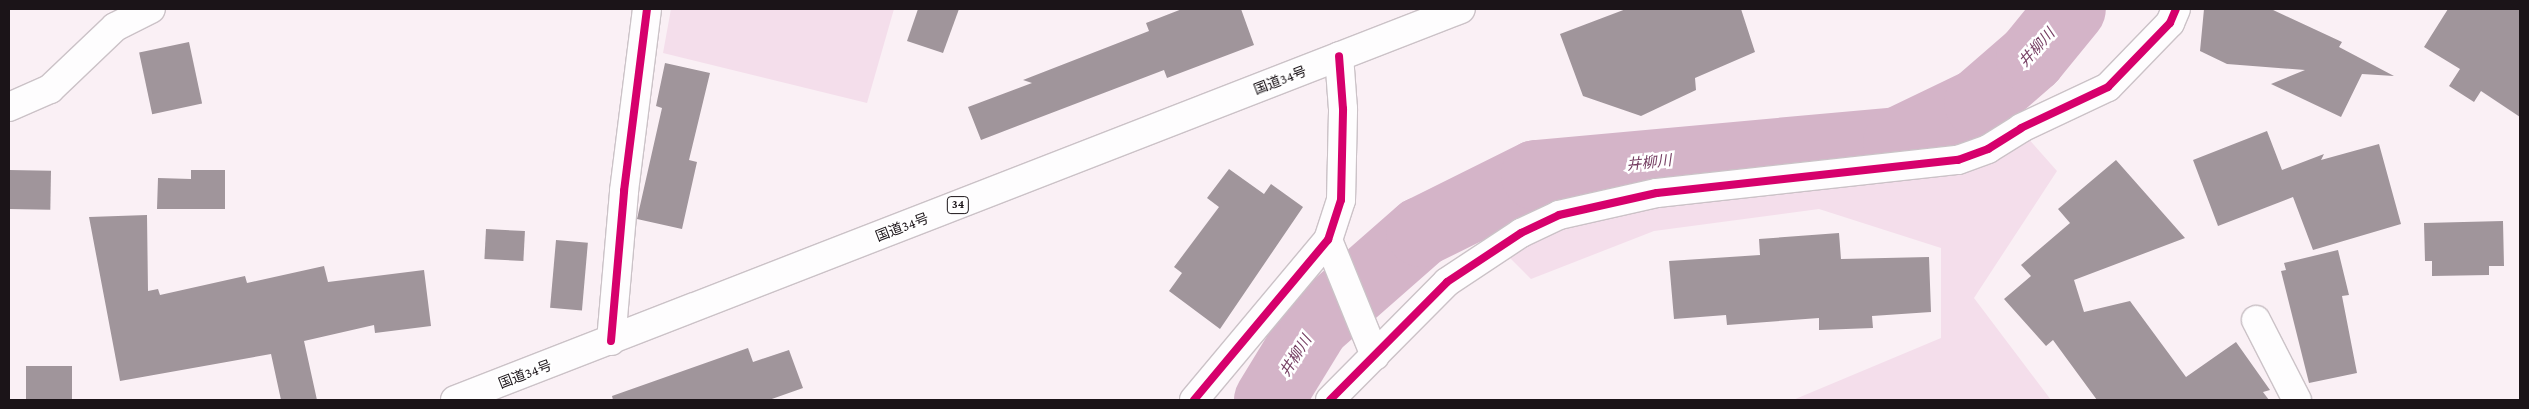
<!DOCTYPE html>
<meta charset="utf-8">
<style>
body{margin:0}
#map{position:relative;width:2529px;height:409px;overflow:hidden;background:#faf0f5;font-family:"Crimson Pro","Noto Sans JP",serif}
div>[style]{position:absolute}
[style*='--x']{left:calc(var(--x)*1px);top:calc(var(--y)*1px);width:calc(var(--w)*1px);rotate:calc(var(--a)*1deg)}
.green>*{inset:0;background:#f4deeb}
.river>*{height:70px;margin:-35px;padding:0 35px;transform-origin:35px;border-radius:35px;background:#d4b4c8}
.building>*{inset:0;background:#a0959b;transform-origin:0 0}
.roads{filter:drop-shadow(1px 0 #cbc2c7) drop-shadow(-1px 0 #cbc2c7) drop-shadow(0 1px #cbc2c7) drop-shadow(0 -1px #cbc2c7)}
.minor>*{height:28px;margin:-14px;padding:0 14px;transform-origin:14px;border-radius:14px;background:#fefdfe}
.highway>*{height:28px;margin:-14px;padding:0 14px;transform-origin:14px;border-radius:14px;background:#fefdfe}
.cycleway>*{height:8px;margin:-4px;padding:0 4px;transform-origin:4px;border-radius:4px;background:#d6006c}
span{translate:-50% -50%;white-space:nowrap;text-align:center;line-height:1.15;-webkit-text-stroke:5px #fff;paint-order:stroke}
.shield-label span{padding:1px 4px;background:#fff;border:1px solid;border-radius:4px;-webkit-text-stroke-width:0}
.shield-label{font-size:12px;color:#1b1418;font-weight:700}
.street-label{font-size:14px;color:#1b1418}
.water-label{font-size:15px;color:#753e62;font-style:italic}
.frame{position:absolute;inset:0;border:10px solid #1b1418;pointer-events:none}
</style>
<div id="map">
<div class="green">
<i style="clip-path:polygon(671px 9px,894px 9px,867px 103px,663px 53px)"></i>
<i style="clip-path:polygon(2011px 119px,2057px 171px,1974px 298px,2051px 400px,1793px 400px,1941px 338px,1941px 248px,1819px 209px,1654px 231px,1531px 279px,1492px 240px,1543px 200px,1889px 158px)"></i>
</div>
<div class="river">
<i style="--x:1269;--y:400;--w:88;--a:-58.5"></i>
<i style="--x:1315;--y:325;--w:141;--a:-41.3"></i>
<i style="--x:1421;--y:232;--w:128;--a:-26.4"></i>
<i style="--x:1536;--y:175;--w:364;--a:-5.2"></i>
<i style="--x:1898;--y:142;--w:90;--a:-25.7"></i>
<i style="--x:1979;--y:103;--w:69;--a:-40.9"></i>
<i style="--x:2031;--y:58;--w:63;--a:-50.8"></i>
</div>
<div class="building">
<i style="clip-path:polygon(918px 9px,959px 9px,943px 53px,907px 41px)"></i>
<i style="clip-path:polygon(1182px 9px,1241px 9px,1254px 45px,1167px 78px,1164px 70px,981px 140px,968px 107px,1032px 83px,1023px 80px,1149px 31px,1146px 23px)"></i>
<i style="clip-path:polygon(1626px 9px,1741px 9px,1755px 52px,1695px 78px,1696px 90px,1641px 116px,1583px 96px,1560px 34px)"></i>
<i style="clip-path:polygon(2204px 9px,2271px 9px,2342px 42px,2339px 47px,2394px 76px,2362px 74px,2341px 117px,2271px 84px,2305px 70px,2227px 64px,2200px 51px)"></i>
<i style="clip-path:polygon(2448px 9px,2520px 9px,2520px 117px,2481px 91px,2474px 102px,2449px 86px,2460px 69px,2424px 47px)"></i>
<i style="left:189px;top:42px;width:63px;height:51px;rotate:78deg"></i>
<i style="clip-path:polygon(665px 63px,710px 73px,689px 160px,697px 162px,682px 229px,637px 219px,662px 108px,656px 106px)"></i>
<i style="clip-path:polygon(2267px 131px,2282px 170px,2324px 154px,2321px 160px,2379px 144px,2401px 224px,2313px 250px,2293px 197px,2218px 226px,2193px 160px)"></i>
<i style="clip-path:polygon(2116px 160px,2185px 238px,2074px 280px,2084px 312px,2130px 301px,2186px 377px,2236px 342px,2270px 390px,2263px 392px,2269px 400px,2097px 400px,2053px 340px,2046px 346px,2004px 299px,2031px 276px,2021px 265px,2070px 223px,2058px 209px)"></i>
<i style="clip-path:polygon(1229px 169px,1264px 194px,1271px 184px,1303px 207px,1220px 329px,1169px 291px,1182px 273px,1174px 267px,1219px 207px,1207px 198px)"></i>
<i style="left:9px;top:170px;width:42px;height:39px;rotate:1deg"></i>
<i style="clip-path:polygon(191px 170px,225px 170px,225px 209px,157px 209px,158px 178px,191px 179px)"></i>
<i style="clip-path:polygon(147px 215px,148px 291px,158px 289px,160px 295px,245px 276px,247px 283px,324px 266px,328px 282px,424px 270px,431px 326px,375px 333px,374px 325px,304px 341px,317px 400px,281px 400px,271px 354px,120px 381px,89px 217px)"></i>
<i style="clip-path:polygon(2503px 221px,2504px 266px,2489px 266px,2489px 275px,2432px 276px,2432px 261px,2425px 261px,2424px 223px)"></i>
<i style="left:486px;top:229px;width:39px;height:30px;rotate:3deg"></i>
<i style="clip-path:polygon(1839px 233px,1841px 259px,1929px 257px,1931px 312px,1872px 316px,1873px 328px,1819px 330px,1819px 318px,1727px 325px,1726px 315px,1674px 319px,1669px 261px,1760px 255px,1759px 239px)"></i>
<i style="left:556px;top:240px;width:32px;height:68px;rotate:5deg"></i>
<i style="clip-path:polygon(2338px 250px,2349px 295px,2342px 296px,2357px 373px,2309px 383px,2281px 271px,2286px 270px,2284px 263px)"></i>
<i style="clip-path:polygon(748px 348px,753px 362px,789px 350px,803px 388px,769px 400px,613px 400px,612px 396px)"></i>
<i style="left:26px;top:366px;width:46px;height:34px"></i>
</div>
<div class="roads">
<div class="minor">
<i style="--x:9;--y:107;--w:45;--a:-23.7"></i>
<i style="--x:50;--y:89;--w:90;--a:-43.6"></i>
<i style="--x:115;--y:27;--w:40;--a:-26.6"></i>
<i style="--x:1328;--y:240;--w:125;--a:67.9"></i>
<i style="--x:2256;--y:320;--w:90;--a:62.9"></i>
<i style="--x:611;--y:341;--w:151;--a:-85"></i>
<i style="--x:624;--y:191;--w:183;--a:-82.8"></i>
<i style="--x:1194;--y:400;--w:209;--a:-50.1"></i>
<i style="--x:1328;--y:240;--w:42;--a:-72"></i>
<i style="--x:1341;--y:200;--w:91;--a:-88.7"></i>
<i style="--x:1343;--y:109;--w:53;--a:-94.3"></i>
<i style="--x:1330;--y:400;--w:166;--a:-45.2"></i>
<i style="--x:1447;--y:282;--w:89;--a:-33.5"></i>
<i style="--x:1521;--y:233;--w:42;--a:-25.3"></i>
<i style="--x:1559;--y:215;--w:100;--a:-12.7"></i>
<i style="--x:1657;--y:193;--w:303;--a:-6.3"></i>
<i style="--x:1958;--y:160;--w:32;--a:-20"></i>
<i style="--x:1988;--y:149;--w:39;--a:-32"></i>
<i style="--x:2021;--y:128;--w:96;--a:-25.2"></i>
<i style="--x:2108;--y:87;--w:89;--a:-45.9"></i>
<i style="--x:2170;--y:23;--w:15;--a:-67"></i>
</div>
<div class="highway">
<i style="--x:455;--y:400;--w:1079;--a:-21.24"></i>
</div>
</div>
<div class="cycleway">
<i style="--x:611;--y:341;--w:151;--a:-85"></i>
<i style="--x:624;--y:191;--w:183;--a:-82.8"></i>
<i style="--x:1194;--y:400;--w:209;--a:-50.1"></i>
<i style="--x:1328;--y:240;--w:42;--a:-72"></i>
<i style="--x:1341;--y:200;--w:91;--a:-88.7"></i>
<i style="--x:1343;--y:109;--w:53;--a:-94.3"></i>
<i style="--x:1330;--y:400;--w:166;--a:-45.2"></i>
<i style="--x:1447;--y:282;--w:89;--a:-33.5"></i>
<i style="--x:1521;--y:233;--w:42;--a:-25.3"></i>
<i style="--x:1559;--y:215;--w:100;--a:-12.7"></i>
<i style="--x:1657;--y:193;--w:303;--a:-6.3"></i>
<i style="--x:1958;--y:160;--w:32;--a:-20"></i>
<i style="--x:1988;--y:149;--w:39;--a:-32"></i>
<i style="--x:2021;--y:128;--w:96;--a:-25.2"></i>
<i style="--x:2108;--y:87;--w:89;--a:-45.9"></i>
<i style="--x:2170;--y:23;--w:15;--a:-67"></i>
</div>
<div class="shield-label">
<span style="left:958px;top:205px">34</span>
</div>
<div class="street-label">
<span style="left:1280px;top:80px;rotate:-21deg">国道34号</span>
<span style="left:902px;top:227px;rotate:-21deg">国道34号</span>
<span style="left:525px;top:374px;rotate:-21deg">国道34号</span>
</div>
<div class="water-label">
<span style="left:2037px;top:48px;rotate:-48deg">井柳川</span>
<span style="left:1649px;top:163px;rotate:-6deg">井柳川</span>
<span style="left:1296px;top:356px;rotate:-58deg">井柳川</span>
</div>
<div class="frame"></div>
</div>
